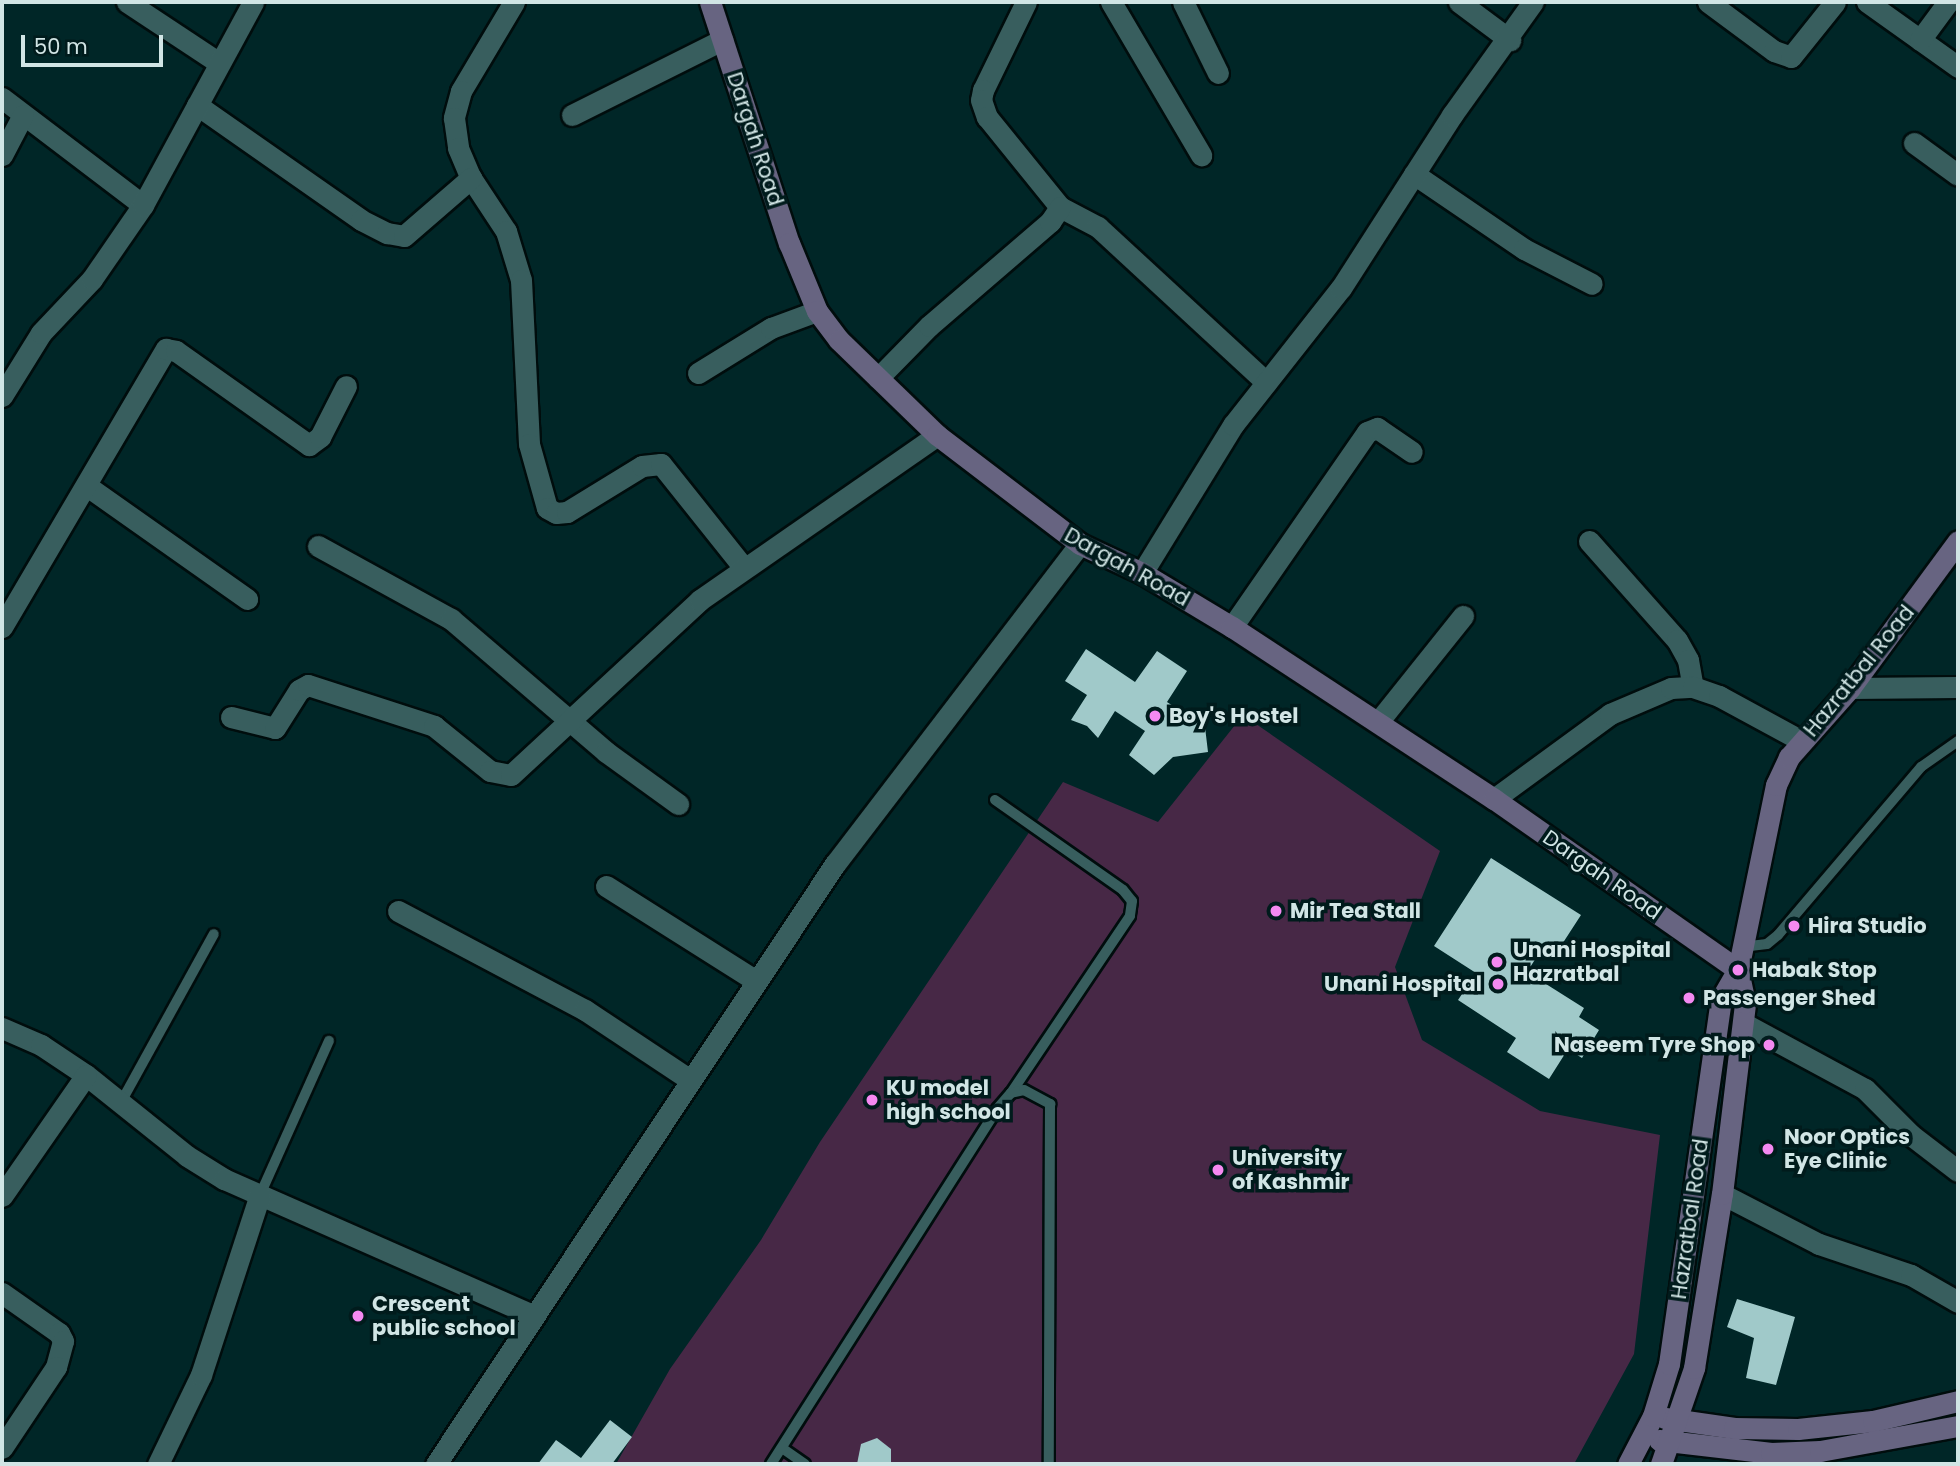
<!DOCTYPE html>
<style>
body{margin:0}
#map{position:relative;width:1960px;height:1466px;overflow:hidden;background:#002627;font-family:Poppins,sans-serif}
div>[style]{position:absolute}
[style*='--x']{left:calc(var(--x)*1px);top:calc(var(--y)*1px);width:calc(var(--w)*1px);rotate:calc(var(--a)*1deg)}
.green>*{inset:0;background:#472846}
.building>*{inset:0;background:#a0c9c9}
.roads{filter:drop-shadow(2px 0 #000d0d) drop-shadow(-2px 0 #000d0d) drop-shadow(0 2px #000d0d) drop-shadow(0 -2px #000d0d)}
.lane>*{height:10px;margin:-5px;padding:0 5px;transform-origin:5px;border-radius:5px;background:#385e5e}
.street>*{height:21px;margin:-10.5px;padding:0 10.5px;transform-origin:10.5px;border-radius:10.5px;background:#385e5e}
.secondary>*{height:21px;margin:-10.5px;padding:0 10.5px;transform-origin:10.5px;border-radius:10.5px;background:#676481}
.dots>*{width:19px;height:19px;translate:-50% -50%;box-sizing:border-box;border:4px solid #001b1c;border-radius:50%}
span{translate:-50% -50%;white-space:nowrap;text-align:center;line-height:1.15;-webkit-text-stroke:7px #001b1c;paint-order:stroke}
.street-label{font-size:21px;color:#d1e5e5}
.poi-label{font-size:21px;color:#d1e5e5;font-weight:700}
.left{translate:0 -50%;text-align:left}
.right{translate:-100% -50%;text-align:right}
.frame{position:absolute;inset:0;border:4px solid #d1e5e5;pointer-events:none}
.scale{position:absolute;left:21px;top:35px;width:142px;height:32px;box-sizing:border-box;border:4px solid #d1e5e5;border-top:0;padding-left:9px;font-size:21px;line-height:24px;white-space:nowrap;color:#d1e5e5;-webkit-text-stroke:5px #001b1c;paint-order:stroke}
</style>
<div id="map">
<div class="green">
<i style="clip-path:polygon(1243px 715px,1440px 851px,1395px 967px,1422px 1040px,1540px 1111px,1660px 1135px,1634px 1354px,1574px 1464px,616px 1464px,670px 1369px,761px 1240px,820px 1142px,1063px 782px,1158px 822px)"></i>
</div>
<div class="building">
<i style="clip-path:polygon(1086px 649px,1135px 682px,1157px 651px,1187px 671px,1167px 702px,1205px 727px,1208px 752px,1173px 757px,1154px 775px,1129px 755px,1145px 731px,1115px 711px,1098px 738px,1087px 726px,1071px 720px,1087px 695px,1065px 681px)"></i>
<i style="clip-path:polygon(1491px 858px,1581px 915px,1557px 952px,1545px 944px,1527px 972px,1584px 1008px,1579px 1017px,1599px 1030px,1582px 1058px,1568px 1049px,1549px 1079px,1507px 1052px,1516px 1038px,1458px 1000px,1476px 973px,1434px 946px)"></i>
<i style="clip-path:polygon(1737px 1299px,1795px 1317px,1776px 1385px,1746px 1378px,1754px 1338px,1727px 1327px)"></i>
<i style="clip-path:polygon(610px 1420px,632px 1437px,612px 1464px,538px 1464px,556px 1440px,581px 1458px)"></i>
<i style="clip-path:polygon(877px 1438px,891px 1449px,891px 1464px,857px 1464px,861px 1444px)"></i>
</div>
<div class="roads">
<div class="lane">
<i style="--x:995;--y:800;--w:156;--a:35.1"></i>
<i style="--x:1123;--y:890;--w:14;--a:51"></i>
<i style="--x:1132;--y:901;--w:15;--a:98"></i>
<i style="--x:1130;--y:916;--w:213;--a:123.9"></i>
<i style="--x:1742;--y:947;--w:25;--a:-7"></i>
<i style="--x:1767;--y:944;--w:14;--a:-39"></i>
<i style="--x:1778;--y:935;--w:221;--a:-49.6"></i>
<i style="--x:1921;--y:767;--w:45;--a:-35.1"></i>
<i style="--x:120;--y:1104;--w:194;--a:-61.1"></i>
<i style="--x:260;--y:1195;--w:169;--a:-65.9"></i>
<i style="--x:782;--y:1448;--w:28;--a:35"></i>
<i style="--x:771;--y:1464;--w:421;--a:-57.5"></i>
<i style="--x:997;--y:1109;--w:21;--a:-49"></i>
<i style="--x:1011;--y:1093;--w:13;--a:-13"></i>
<i style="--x:1024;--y:1090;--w:30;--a:28"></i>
<i style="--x:1050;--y:1104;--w:360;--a:90.2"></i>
</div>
<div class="street">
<i style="--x:127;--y:2;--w:110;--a:33.5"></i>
<i style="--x:514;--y:2;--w:104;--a:120.8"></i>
<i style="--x:461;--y:91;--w:28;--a:105"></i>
<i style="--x:454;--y:118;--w:30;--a:82"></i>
<i style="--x:458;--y:148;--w:33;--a:67"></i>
<i style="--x:471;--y:178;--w:64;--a:56.6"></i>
<i style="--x:506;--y:231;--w:51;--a:73"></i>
<i style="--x:521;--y:280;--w:164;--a:87.2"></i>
<i style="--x:529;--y:444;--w:66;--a:74.3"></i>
<i style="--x:547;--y:508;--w:10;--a:29"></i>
<i style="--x:556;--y:513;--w:11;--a:-5"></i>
<i style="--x:567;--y:512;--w:88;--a:-31.5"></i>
<i style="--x:642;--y:466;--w:19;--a:-6"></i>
<i style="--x:661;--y:464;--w:133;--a:51.4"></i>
<i style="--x:1026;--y:2;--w:98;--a:116"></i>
<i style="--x:983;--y:90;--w:10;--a:101"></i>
<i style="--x:981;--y:100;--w:18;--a:71"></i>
<i style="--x:987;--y:117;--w:116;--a:51"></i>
<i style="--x:1060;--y:207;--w:43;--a:27.8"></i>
<i style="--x:1098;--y:227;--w:229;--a:42.7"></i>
<i style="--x:1111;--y:2;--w:178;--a:59.5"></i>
<i style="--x:1183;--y:2;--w:79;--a:63.8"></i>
<i style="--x:1459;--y:2;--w:64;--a:36.7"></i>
<i style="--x:1708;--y:2;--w:82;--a:36.6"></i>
<i style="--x:1774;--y:51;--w:18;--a:19"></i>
<i style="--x:1791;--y:57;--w:70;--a:-51.3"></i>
<i style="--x:1867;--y:2;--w:112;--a:35.5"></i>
<i style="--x:1920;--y:40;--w:47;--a:-53.6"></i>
<i style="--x:2;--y:98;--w:177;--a:37.2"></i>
<i style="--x:197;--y:105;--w:200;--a:35"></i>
<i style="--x:361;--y:220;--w:29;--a:27"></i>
<i style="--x:387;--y:233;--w:17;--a:10"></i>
<i style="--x:404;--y:236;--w:89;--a:-40.9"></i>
<i style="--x:572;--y:115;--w:168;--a:-26.6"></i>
<i style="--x:1914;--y:143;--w:54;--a:36"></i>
<i style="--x:2;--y:155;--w:45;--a:-62.3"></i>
<i style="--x:1414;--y:174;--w:133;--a:34.3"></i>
<i style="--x:1524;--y:249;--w:76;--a:27.2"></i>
<i style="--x:698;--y:373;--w:86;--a:-31.7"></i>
<i style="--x:771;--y:328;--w:49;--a:-20.3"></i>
<i style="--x:878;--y:378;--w:73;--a:-45.6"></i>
<i style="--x:929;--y:326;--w:160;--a:-40.7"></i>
<i style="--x:1050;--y:222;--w:18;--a:-56"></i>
<i style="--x:2;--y:396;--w:74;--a:-58.2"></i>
<i style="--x:41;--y:333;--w:74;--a:-46.6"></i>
<i style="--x:92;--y:279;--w:90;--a:-55.4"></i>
<i style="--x:143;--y:205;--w:231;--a:-61.5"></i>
<i style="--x:87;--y:486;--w:196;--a:35.2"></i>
<i style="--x:1589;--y:541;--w:132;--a:48.4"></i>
<i style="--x:1677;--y:640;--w:23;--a:61"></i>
<i style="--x:1688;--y:660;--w:27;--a:80"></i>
<i style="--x:318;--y:546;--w:152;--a:28.8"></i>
<i style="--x:451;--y:619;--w:204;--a:40.6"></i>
<i style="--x:606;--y:752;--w:89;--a:35.8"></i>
<i style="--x:1142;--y:573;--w:174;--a:-58.4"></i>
<i style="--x:1233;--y:425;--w:174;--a:-51.8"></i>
<i style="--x:1341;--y:288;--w:206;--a:-57.3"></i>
<i style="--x:1452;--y:115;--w:139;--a:-54.4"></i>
<i style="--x:2;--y:627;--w:323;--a:-59.5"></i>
<i style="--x:166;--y:349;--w:10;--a:11"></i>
<i style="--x:176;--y:351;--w:163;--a:35.3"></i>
<i style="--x:309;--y:445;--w:14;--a:-36"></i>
<i style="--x:320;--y:437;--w:57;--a:-63"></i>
<i style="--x:1232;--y:627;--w:237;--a:-55.3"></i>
<i style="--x:1367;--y:432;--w:11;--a:-22"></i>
<i style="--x:1377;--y:428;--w:42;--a:34.4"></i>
<i style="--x:1850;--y:688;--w:108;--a:-0.5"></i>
<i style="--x:231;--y:717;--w:45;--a:14"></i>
<i style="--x:275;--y:728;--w:45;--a:-57.7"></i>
<i style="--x:299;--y:690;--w:10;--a:-29"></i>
<i style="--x:308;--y:685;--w:133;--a:18"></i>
<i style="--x:434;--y:726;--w:72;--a:38.8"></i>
<i style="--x:490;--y:771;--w:21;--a:11"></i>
<i style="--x:511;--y:775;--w:258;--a:-42.8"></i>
<i style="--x:700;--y:600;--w:289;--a:-34.8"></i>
<i style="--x:1378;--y:722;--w:136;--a:-51.3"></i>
<i style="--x:1494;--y:799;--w:144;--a:-36.2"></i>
<i style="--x:1610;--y:714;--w:66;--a:-23.1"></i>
<i style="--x:1671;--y:688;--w:22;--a:-3"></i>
<i style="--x:1693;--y:687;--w:28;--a:19"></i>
<i style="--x:1719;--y:696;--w:94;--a:28.5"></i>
<i style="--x:606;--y:886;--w:178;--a:32.3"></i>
<i style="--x:398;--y:911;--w:212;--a:27.9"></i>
<i style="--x:585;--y:1010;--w:125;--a:33.6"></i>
<i style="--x:1743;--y:1023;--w:139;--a:28.4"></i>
<i style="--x:1865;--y:1089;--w:65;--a:45"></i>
<i style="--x:1911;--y:1135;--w:59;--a:37.5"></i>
<i style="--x:2;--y:1028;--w:43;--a:23.6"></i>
<i style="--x:41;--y:1045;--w:54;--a:33.7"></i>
<i style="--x:86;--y:1075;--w:129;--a:38.7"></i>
<i style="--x:187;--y:1156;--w:44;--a:31.9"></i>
<i style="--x:224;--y:1179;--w:338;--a:23.8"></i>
<i style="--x:1722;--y:1194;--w:109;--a:27.3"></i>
<i style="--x:1819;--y:1244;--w:97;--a:18.6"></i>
<i style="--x:1911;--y:1275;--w:54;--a:29.9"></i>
<i style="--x:2;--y:1196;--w:147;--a:-55.2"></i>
<i style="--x:2;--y:1293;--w:70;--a:35.1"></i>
<i style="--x:59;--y:1333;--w:9;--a:63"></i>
<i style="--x:63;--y:1341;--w:27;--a:105"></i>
<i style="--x:56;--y:1367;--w:97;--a:123.7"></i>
<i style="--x:158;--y:1464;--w:99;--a:-64.2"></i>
<i style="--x:201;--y:1375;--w:189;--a:-71.9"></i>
<i style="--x:436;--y:1464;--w:721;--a:-56.38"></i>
<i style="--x:835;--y:864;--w:403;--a:-52.6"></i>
</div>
<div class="secondary">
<i style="--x:710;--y:2;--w:254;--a:71.9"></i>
<i style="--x:789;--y:243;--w:74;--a:67.6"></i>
<i style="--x:817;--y:311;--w:36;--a:53"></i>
<i style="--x:839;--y:340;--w:136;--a:44.1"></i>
<i style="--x:937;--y:435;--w:180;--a:37.3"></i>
<i style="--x:1080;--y:544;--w:68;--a:25.1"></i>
<i style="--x:1142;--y:573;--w:105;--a:31"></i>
<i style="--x:1232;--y:627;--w:313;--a:33.3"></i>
<i style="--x:1494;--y:799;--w:298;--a:35"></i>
<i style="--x:1665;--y:1418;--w:70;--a:8.2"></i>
<i style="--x:1734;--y:1428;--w:64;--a:0.9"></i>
<i style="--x:1798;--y:1429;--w:75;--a:-6.1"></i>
<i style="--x:1873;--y:1421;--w:87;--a:-13.2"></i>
<i style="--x:1659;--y:1440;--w:113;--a:6.6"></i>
<i style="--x:1771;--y:1453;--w:49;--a:-2.3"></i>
<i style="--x:1820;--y:1451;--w:140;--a:-10.3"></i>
<i style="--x:1628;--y:1464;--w:54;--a:-62.5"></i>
<i style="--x:1653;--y:1416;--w:54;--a:-72.9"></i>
<i style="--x:1669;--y:1364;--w:369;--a:-81.9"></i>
<i style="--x:1721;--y:999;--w:34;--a:-60"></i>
<i style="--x:1738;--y:970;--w:189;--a:-78.4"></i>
<i style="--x:1776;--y:785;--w:31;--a:-65"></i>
<i style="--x:1789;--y:757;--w:92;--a:-48.5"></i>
<i style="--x:1850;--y:688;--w:182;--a:-53.7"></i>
<i style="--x:1661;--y:1464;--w:102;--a:-71"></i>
<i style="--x:1694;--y:1368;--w:176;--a:-80.9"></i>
<i style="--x:1722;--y:1194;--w:192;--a:-83.1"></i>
<i style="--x:1745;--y:1003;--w:34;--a:-102"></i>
</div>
</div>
<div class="dots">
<i style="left:1155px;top:716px;background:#f489f1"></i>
<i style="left:1276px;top:911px;background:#f489f1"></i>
<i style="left:1794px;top:926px;background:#f489f1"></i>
<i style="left:1497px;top:962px;background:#f489f1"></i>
<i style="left:1738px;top:970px;background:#f489f1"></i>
<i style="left:1498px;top:984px;background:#f489f1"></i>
<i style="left:1689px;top:998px;background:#f489f1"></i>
<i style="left:1769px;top:1045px;background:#f489f1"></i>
<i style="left:872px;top:1100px;background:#f489f1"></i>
<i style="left:1768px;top:1149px;background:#f489f1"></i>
<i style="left:1218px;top:1170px;background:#f489f1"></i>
<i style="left:358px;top:1316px;background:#f489f1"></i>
</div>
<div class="street-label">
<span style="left:755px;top:139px;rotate:72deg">Dargah Road</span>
<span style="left:1127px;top:567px;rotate:29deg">Dargah Road</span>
<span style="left:1859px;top:671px;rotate:-51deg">Hazratbal Road</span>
<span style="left:1602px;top:875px;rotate:35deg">Dargah Road</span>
<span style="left:1690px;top:1219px;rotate:-82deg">Hazratbal Road</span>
</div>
<div class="poi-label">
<span class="left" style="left:1169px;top:716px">Boy's Hostel</span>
<span class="left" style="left:1290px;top:911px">Mir Tea Stall</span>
<span class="left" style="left:1808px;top:926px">Hira Studio</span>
<span class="left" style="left:1513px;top:962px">Unani Hospital<br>Hazratbal</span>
<span class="left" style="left:1752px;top:970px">Habak Stop</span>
<span class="right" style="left:1482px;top:984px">Unani Hospital</span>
<span class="left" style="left:1703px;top:998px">Passenger Shed</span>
<span class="right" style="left:1755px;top:1045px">Naseem Tyre Shop</span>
<span class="left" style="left:886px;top:1100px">KU model<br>high school</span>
<span class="left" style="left:1784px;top:1149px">Noor Optics<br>Eye Clinic</span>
<span class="left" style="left:1232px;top:1170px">University<br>of Kashmir</span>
<span class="left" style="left:372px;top:1316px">Crescent<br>public school</span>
</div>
<div class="frame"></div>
<div class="scale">50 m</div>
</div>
